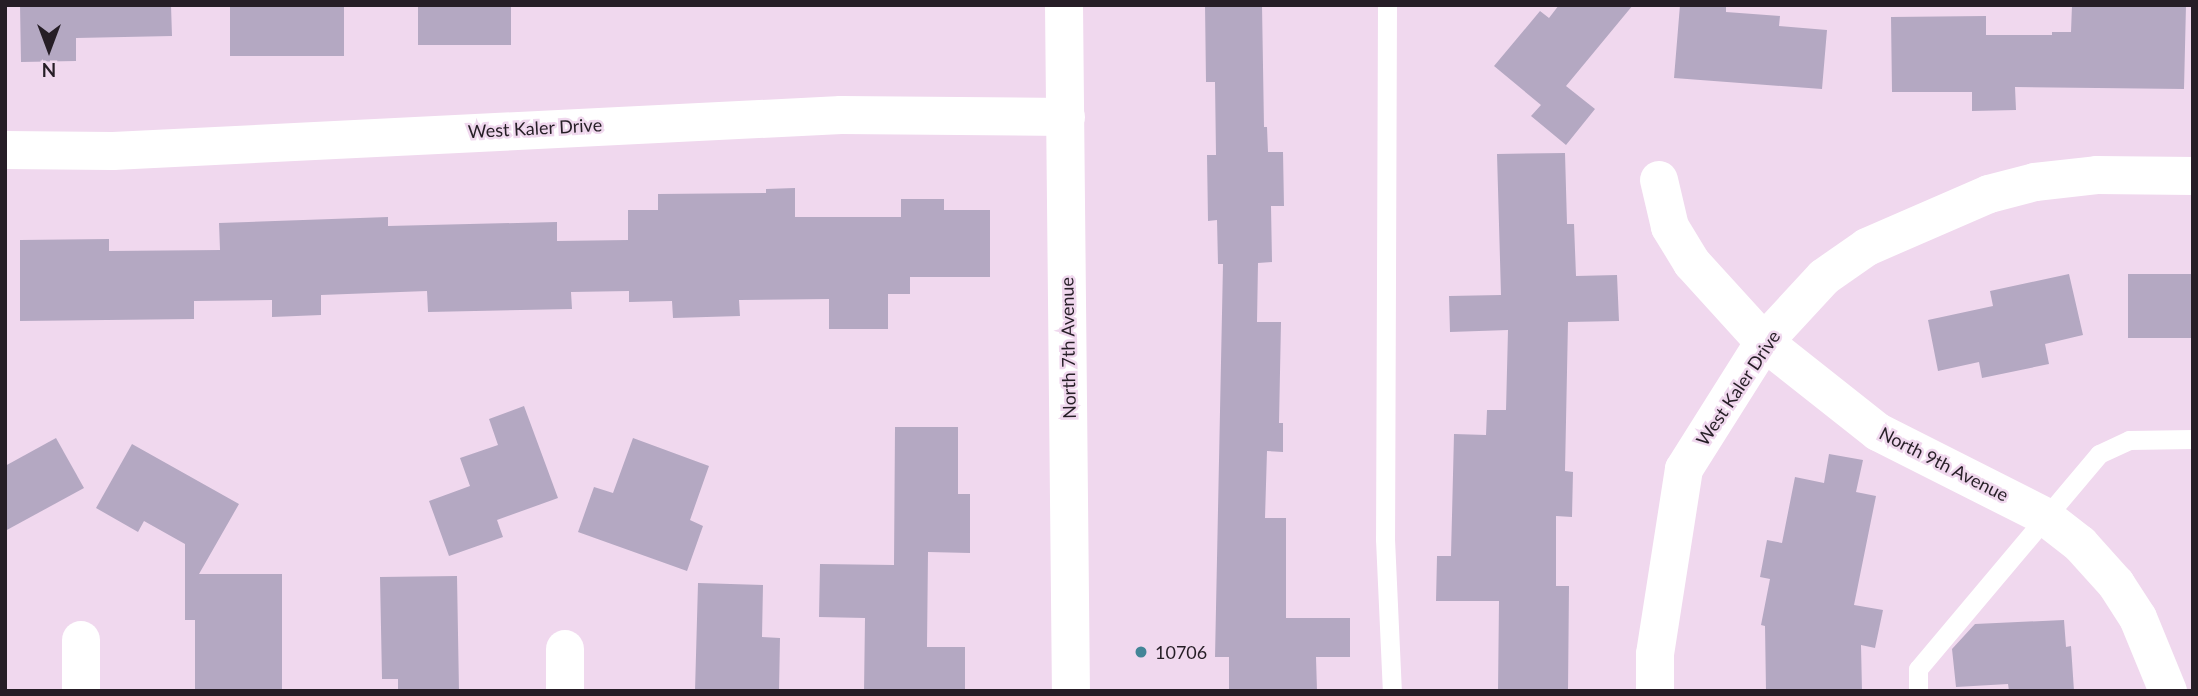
<!DOCTYPE html>
<style>
body{margin:0}
#map{position:relative;width:2198px;height:696px;overflow:hidden;background:#f0d8ee;font-family:Lato,sans-serif}
div>[style]{position:absolute}
[style*='--x']{left:calc(var(--x)*1px);top:calc(var(--y)*1px);width:calc(var(--w)*1px);rotate:calc(var(--a)*1deg)}
.building>*{inset:0;background:#b4a8c2;transform-origin:0 0}
.service>*{height:19px;margin:-9.5px;padding:0 9.5px;transform-origin:9.5px;border-radius:9.5px;background:#fff}
.minor>*{height:38px;margin:-19px;padding:0 19px;transform-origin:19px;border-radius:19px;background:#fff}
.secondary>*{height:38px;margin:-19px;padding:0 19px;transform-origin:19px;border-radius:19px;background:#fff}
.dots>*{width:19px;height:19px;translate:-50% -50%;box-sizing:border-box;border:4px solid #f0d8ee;border-radius:50%}
span{translate:-50% -50%;white-space:nowrap;text-align:center;line-height:1.15;-webkit-text-stroke:5px #f0d8ee;paint-order:stroke}
.street-label{font-size:18px;color:#261e26}
.poi-label{font-size:18px;color:#261e26}
.left{translate:0 -50%;text-align:left}
.frame{position:absolute;inset:0;border:7px solid #261e26;pointer-events:none}
.north{position:absolute;left:14px;top:14px;width:70px;height:70px;-webkit-text-stroke:5px #f0d8ee;paint-order:stroke;rotate:180deg;font-size:19px;font-weight:700;line-height:28px;text-align:center;color:#261e26}
.north::after{content:'';display:block;margin:auto;width:24px;height:32px;background:#261e26;clip-path:polygon(50% 0,100% 100%,50% 72%,0 100%)}
</style>
<div id="map">
<div class="building">
<i style="clip-path:polygon(20px 5px,171px 5px,172px 36px,76px 38px,76px 61px,21px 62px)"></i>
<i style="left:230px;top:5px;width:114px;height:51px"></i>
<i style="left:418px;top:5px;width:93px;height:40px"></i>
<i style="clip-path:polygon(1205px 5px,1262px 5px,1264px 127px,1267px 127px,1268px 152px,1283px 152px,1284px 206px,1271px 206px,1272px 262px,1258px 263px,1257px 322px,1281px 322px,1279px 423px,1283px 423px,1283px 452px,1267px 451px,1265px 518px,1286px 518px,1286px 618px,1350px 618px,1350px 657px,1316px 657px,1317px 691px,1229px 691px,1229px 657px,1215px 657px,1223px 264px,1218px 264px,1217px 220px,1208px 221px,1207px 155px,1216px 155px,1215px 82px,1206px 82px)"></i>
<i style="clip-path:polygon(1559px 5px,1633px 5px,1566px 86px,1595px 109px,1566px 145px,1531px 116px,1541px 105px,1494px 66px,1540px 11px,1549px 18px)"></i>
<i style="clip-path:polygon(1680px 5px,1726px 5px,1726px 12px,1780px 16px,1779px 26px,1827px 30px,1822px 89px,1674px 78px)"></i>
<i style="clip-path:polygon(2072px 5px,2186px 5px,2184px 89px,2015px 87px,2016px 110px,1972px 111px,1972px 92px,1892px 92px,1891px 17px,1986px 16px,1986px 35px,2052px 35px,2052px 32px,2071px 32px)"></i>
<i style="clip-path:polygon(1565px 153px,1567px 224px,1574px 224px,1576px 276px,1617px 275px,1619px 321px,1568px 322px,1565px 471px,1573px 472px,1572px 517px,1556px 516px,1556px 586px,1569px 586px,1568px 691px,1498px 691px,1499px 601px,1436px 601px,1437px 556px,1451px 556px,1454px 434px,1486px 435px,1487px 410px,1506px 410px,1508px 330px,1450px 332px,1449px 296px,1501px 295px,1497px 154px)"></i>
<i style="clip-path:polygon(795px 188px,795px 217px,901px 217px,901px 199px,944px 199px,944px 210px,990px 210px,990px 277px,910px 277px,910px 294px,888px 294px,888px 329px,829px 329px,829px 299px,739px 300px,740px 316px,673px 318px,672px 301px,629px 302px,629px 291px,571px 292px,572px 309px,428px 312px,427px 291px,321px 295px,321px 315px,272px 317px,272px 300px,194px 301px,194px 319px,20px 321px,20px 240px,109px 239px,109px 251px,220px 250px,219px 223px,388px 217px,388px 226px,557px 222px,557px 241px,628px 240px,628px 210px,658px 210px,658px 194px,766px 193px,766px 189px)"></i>
<i style="clip-path:polygon(2069px 274px,2083px 335px,2045px 344px,2049px 364px,1982px 378px,1979px 362px,1938px 371px,1928px 320px,1993px 306px,1990px 291px)"></i>
<i style="left:2193px;top:274px;width:64px;height:65px;rotate:90deg"></i>
<i style="clip-path:polygon(524px 406px,558px 498px,497px 520px,503px 537px,449px 556px,429px 501px,470px 486px,460px 458px,498px 445px,489px 419px)"></i>
<i style="clip-path:polygon(895px 427px,958px 427px,958px 494px,970px 494px,970px 553px,928px 552px,927px 647px,965px 647px,965px 691px,864px 691px,865px 618px,819px 617px,820px 564px,894px 565px)"></i>
<i style="clip-path:polygon(56px 438px,84px 488px,5px 531px,5px 466px)"></i>
<i style="clip-path:polygon(633px 438px,709px 466px,690px 520px,703px 526px,687px 571px,578px 532px,594px 487px,613px 493px)"></i>
<i style="clip-path:polygon(132px 444px,239px 504px,199px 574px,282px 574px,282px 691px,195px 691px,195px 620px,185px 620px,185px 544px,144px 521px,138px 532px,96px 508px)"></i>
<i style="clip-path:polygon(1829px 454px,1863px 460px,1856px 492px,1876px 496px,1854px 605px,1883px 610px,1875px 648px,1861px 645px,1862px 691px,1766px 691px,1765px 626px,1761px 625px,1770px 579px,1760px 577px,1767px 540px,1782px 543px,1795px 477px,1824px 483px)"></i>
<i style="clip-path:polygon(457px 576px,459px 691px,398px 691px,398px 679px,382px 679px,380px 577px)"></i>
<i style="clip-path:polygon(698px 583px,763px 585px,762px 637px,780px 638px,779px 691px,695px 691px)"></i>
<i style="clip-path:polygon(2064px 620px,2066px 647px,2071px 646px,2074px 691px,2009px 691px,2008px 684px,1956px 687px,1952px 649px,1975px 624px)"></i>
</div>
<div class="service">
<i style="--x:1387;--y:5;--w:534;--a:90.21"></i>
<i style="--x:1385;--y:539;--w:152;--a:87.4"></i>
<i style="--x:1918;--y:691;--w:22;--a:-90"></i>
<i style="--x:1918;--y:669;--w:281;--a:-49.9"></i>
<i style="--x:2099;--y:454;--w:33;--a:-25"></i>
<i style="--x:2129;--y:440;--w:64;--a:-0.9"></i>
</div>
<div class="minor">
<i style="--x:5;--y:150;--w:108;--a:0.5"></i>
<i style="--x:113;--y:151;--w:729;--a:-2.83"></i>
<i style="--x:841;--y:115;--w:225;--a:0.5"></i>
<i style="--x:1659;--y:180;--w:48;--a:76.8"></i>
<i style="--x:1670;--y:227;--w:42;--a:58.6"></i>
<i style="--x:1692;--y:263;--w:107;--a:47.7"></i>
<i style="--x:1764;--y:342;--w:145;--a:38.3"></i>
<i style="--x:1878;--y:432;--w:186;--a:26.8"></i>
<i style="--x:2044;--y:516;--w:46;--a:37.9"></i>
<i style="--x:2080;--y:544;--w:54;--a:48"></i>
<i style="--x:2116;--y:584;--w:40;--a:57.1"></i>
<i style="--x:2138;--y:618;--w:79;--a:67.7"></i>
<i style="--x:565;--y:649;--w:42;--a:90"></i>
<i style="--x:81;--y:691;--w:51;--a:-90"></i>
<i style="--x:1655;--y:691;--w:37;--a:-90"></i>
<i style="--x:1655;--y:654;--w:187;--a:-81.1"></i>
<i style="--x:1684;--y:469;--w:150;--a:-57.8"></i>
<i style="--x:1764;--y:342;--w:88;--a:-47.3"></i>
<i style="--x:1824;--y:277;--w:52;--a:-34.9"></i>
<i style="--x:1867;--y:247;--w:133;--a:-23.5"></i>
<i style="--x:1989;--y:194;--w:48;--a:-14.6"></i>
<i style="--x:2035;--y:182;--w:62;--a:-6.4"></i>
<i style="--x:2097;--y:175;--w:96;--a:0.6"></i>
</div>
<div class="secondary">
<i style="--x:1064;--y:5;--w:686;--a:89.42"></i>
</div>
<div class="dots">
<i style="left:1141px;top:652px;background:#438597"></i>
</div>
<div class="street-label">
<span style="left:535px;top:128px;rotate:-3deg">West Kaler Drive</span>
<span style="left:1068px;top:348px;rotate:-91deg">North 7th Avenue</span>
<span style="left:1738px;top:388px;rotate:-56deg">West Kaler Drive</span>
<span style="left:1944px;top:464px;rotate:27deg">North 9th Avenue</span>
</div>
<div class="poi-label">
<span class="left" style="left:1155px;top:652px">10706</span>
</div>
<div class="frame"></div>
<div class="north">N</div>
</div>
